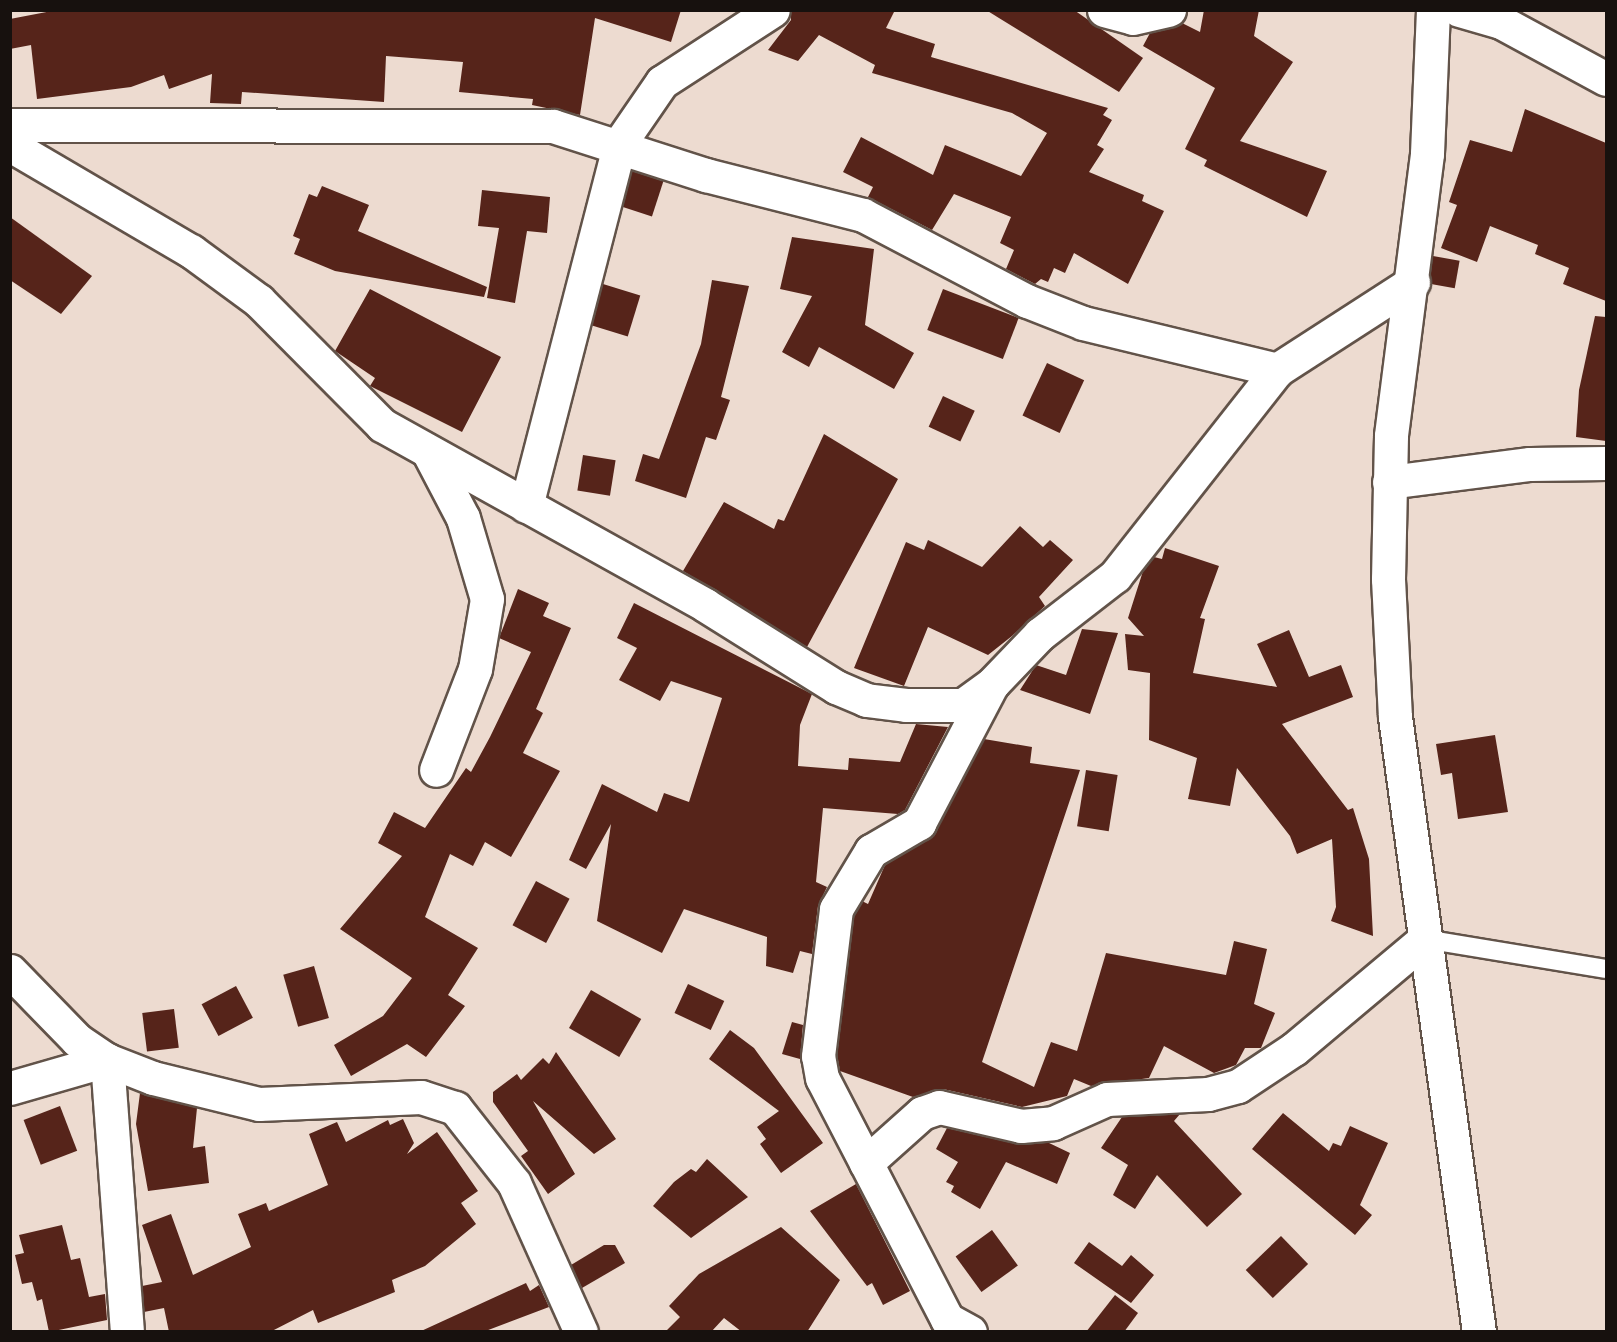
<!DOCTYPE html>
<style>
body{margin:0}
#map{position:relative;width:1617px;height:1342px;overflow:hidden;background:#eddbd0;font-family:Inter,sans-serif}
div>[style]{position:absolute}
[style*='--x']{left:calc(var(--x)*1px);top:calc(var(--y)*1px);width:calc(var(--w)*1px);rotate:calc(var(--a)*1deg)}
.building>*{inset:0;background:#56241a;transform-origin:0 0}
.roads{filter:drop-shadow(2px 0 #625349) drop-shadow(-2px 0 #625349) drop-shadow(0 2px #625349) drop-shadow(0 -2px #625349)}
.service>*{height:18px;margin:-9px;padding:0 9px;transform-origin:9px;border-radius:9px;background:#fff}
.minor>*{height:33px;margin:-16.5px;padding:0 16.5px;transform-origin:16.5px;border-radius:16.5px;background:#fff}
span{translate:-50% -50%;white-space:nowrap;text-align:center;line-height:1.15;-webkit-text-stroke:6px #fff;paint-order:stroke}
.frame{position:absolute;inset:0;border:12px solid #17110e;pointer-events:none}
</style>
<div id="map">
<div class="building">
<i style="clip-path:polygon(57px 10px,681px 10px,671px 42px,595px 18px,580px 115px,532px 105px,533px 99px,459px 92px,463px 62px,386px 56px,384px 102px,242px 92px,241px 104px,210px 103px,212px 74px,169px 89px,164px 75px,131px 87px,37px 99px,31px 45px,10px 49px,10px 19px)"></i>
<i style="clip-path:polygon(791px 10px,895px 10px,886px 28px,935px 44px,931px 57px,1108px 108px,1103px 115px,1112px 120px,1097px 145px,1104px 149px,1089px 172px,1144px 195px,1142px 201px,1164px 211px,1128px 284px,1074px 253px,1065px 273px,1054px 268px,1048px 282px,1041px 279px,1035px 284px,1006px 269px,1014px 250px,1000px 243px,1011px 217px,954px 194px,932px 230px,868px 197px,873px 187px,843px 172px,861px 137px,933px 175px,945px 145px,1021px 176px,1047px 133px,1012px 113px,872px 73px,875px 65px,819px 35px,798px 61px,768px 50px,791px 20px)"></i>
<i style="clip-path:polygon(986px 10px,1074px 10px,1143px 58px,1119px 92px)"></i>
<i style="clip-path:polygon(1204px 10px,1259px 10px,1254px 36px,1293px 62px,1240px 141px,1327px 171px,1307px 217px,1204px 166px,1207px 160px,1185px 149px,1215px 88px,1143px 46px,1150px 33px,1182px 23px,1200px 32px)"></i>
<i style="clip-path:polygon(1525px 109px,1606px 143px,1606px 301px,1563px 284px,1569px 268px,1535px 254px,1538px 245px,1490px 226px,1477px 262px,1441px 248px,1457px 205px,1449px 202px,1470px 140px,1512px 152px)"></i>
<i style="left:632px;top:171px;width:33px;height:37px;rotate:18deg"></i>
<i style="clip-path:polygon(322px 186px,369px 205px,358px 231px,487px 287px,484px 297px,335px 271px,294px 254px,300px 239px,293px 236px,309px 194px,317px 197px)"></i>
<i style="clip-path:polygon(482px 190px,550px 197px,547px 233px,527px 231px,515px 303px,487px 298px,499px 228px,478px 226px)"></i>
<i style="clip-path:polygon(10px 217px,92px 276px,61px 314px,10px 280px)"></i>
<i style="clip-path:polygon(792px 237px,874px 249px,865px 325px,914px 353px,894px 389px,819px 347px,809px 367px,782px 352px,812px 296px,780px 289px)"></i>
<i style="left:1433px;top:256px;width:27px;height:28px;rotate:10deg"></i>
<i style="clip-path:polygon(712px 280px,749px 286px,721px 397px,730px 400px,716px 440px,706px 437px,686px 498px,635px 481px,643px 454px,659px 459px,701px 344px)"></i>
<i style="left:603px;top:284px;width:39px;height:43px;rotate:17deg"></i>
<i style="clip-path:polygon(370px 289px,501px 357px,462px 432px,370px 386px,375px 378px,335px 351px)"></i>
<i style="left:943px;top:289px;width:81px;height:44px;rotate:21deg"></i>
<i style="clip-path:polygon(1595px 316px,1606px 317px,1606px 441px,1576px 437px,1579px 390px)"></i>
<i style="left:1047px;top:363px;width:41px;height:58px;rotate:25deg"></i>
<i style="left:943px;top:396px;width:35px;height:34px;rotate:25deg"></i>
<i style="clip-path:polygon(824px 434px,898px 479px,807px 647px,683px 571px,724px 502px,774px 529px,778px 519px,784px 521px)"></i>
<i style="left:583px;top:455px;width:33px;height:36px;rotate:9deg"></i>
<i style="clip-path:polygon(1020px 526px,1043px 547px,1050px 540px,1073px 560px,1039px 597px,1045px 606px,1012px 636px,988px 655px,928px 627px,904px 686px,854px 668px,906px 542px,924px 550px,928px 540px,982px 567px)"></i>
<i style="clip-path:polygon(1165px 548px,1219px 566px,1200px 618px,1205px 619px,1193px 673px,1277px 687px,1257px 644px,1289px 630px,1309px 677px,1341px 665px,1353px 697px,1282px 724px,1348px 810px,1353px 808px,1369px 859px,1373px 936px,1331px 921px,1336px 907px,1332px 839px,1297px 854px,1290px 836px,1237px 768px,1230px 806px,1188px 799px,1197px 758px,1149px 740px,1150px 673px,1128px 670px,1125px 634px,1144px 636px,1128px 618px,1143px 571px,1154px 557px,1162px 559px)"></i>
<i style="clip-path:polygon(518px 589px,549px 603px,543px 616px,571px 628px,536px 709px,543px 713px,523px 753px,560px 771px,511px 857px,485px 842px,473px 866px,450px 854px,425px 917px,478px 948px,448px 995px,465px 1006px,426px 1057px,407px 1044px,351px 1076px,334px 1045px,383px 1016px,412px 978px,340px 929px,402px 856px,378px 843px,394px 812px,425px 828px,466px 768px,471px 772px,490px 737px,531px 652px,499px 638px)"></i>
<i style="clip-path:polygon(634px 603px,812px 694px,800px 725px,798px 766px,848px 770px,849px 758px,900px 762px,916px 724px,948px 727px,905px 810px,898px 814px,823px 808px,816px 882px,827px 887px,818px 906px,812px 954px,800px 951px,793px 973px,766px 966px,767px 937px,684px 909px,662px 953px,597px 921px,611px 824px,586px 869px,569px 860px,602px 784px,657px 812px,664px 793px,689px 802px,722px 698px,671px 681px,660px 701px,619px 680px,637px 648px,617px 638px)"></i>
<i style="clip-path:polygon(1082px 629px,1118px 633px,1090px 714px,1020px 690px,1036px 665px,1066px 675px)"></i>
<i style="clip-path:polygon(1495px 735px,1508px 812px,1458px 819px,1452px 773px,1441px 775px,1436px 744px)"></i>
<i style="clip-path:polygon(984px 739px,1032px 747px,1030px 763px,1080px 770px,982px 1062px,1034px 1087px,1051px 1042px,1077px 1051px,1106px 953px,1226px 975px,1234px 941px,1267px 949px,1254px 1004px,1275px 1013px,1261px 1048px,1245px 1048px,1236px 1065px,1214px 1073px,1164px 1046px,1149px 1078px,1091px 1086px,1074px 1079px,1067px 1096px,1022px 1107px,943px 1089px,913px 1097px,840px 1071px,837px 1055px,854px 915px,862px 901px,868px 904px,885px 865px,935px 832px)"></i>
<i style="left:1086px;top:770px;width:32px;height:57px;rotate:9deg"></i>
<i style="left:536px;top:881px;width:38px;height:50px;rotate:28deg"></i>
<i style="left:314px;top:966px;width:54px;height:32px;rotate:74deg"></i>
<i style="left:688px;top:984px;width:40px;height:32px;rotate:25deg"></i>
<i style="left:236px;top:986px;width:36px;height:39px;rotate:62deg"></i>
<i style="left:591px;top:990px;width:58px;height:44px;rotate:30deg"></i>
<i style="left:174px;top:1009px;width:39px;height:32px;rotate:83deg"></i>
<i style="clip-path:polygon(792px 1022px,803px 1025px,800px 1059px,782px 1054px)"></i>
<i style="clip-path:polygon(730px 1030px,754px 1048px,823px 1143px,781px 1173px,760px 1144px,766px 1139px,757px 1127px,779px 1111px,709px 1059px)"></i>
<i style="clip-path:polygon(556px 1052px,616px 1139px,594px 1154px,533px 1101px,575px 1174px,548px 1194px,521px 1156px,528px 1151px,493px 1102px,493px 1092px,517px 1074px,521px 1080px,543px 1058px,549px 1064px)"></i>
<i style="clip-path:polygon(140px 1093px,197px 1108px,193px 1148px,205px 1146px,209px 1183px,148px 1191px,136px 1124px)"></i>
<i style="left:60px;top:1106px;width:48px;height:39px;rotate:69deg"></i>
<i style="clip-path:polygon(1283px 1113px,1329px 1151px,1333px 1143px,1341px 1146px,1350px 1126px,1388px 1143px,1360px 1205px,1372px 1215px,1355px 1235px,1252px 1149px)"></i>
<i style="clip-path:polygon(1180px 1114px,1174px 1121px,1242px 1194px,1207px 1227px,1157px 1175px,1135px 1209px,1113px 1195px,1128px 1165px,1101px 1148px,1122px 1117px)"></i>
<i style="clip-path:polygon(403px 1119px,414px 1143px,407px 1154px,437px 1132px,478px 1191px,461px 1203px,476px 1224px,425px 1266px,392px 1280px,395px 1292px,318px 1323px,313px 1310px,270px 1332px,169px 1332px,164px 1308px,144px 1312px,142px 1286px,162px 1282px,142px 1225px,171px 1214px,193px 1275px,251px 1247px,238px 1214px,266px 1203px,269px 1211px,328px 1185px,309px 1134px,337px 1122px,346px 1142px,388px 1120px,390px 1125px)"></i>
<i style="clip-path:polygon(947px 1128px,1017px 1144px,1047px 1142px,1070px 1153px,1057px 1184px,1006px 1162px,980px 1209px,951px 1192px,954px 1186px,946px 1182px,958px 1162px,936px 1149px)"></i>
<i style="clip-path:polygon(707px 1159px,748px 1197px,691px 1238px,653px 1206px,674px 1182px,691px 1169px,696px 1172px)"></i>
<i style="clip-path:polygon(856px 1184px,910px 1291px,883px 1305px,872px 1283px,867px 1286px,810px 1211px)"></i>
<i style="clip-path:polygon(62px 1225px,71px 1260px,80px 1258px,89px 1297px,105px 1294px,107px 1320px,49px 1332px,42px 1299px,37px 1301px,32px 1282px,22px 1284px,15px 1255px,24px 1253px,19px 1235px)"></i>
<i style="clip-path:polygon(781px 1227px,840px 1280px,807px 1332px,742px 1332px,724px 1318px,711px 1332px,665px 1332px,680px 1317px,669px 1306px,699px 1274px)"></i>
<i style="left:992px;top:1230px;width:44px;height:45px;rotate:54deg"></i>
<i style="left:1281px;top:1236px;width:39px;height:49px;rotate:46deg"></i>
<i style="clip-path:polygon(1089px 1242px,1122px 1266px,1131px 1255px,1154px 1275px,1131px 1303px,1074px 1263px)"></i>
<i style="clip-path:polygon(604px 1245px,615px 1245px,625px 1263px,582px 1288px,571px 1265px)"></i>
<i style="clip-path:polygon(526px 1283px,530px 1291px,539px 1285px,549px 1307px,483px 1332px,419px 1332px)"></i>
<i style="clip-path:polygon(1115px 1295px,1138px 1313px,1124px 1332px,1086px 1332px)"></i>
</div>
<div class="roads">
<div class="service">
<i style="--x:1425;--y:939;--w:183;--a:9.4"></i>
</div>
<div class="minor">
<i style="--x:1104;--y:10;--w:30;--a:15"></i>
<i style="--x:1133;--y:18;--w:37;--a:-13"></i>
<i style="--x:1433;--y:10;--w:144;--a:92.4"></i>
<i style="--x:1427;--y:154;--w:284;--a:97.3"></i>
<i style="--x:1391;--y:436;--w:143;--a:91.2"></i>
<i style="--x:1388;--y:579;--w:138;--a:87.1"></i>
<i style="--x:1395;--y:717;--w:621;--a:82.22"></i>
<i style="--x:1459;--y:10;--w:44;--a:15.9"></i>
<i style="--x:1501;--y:22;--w:119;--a:28.5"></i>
<i style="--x:10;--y:125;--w:543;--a:0.11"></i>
<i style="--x:553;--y:126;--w:161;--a:17.8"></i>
<i style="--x:706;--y:175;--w:162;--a:14.3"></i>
<i style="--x:863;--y:215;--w:185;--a:27.7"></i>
<i style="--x:1027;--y:301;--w:60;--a:21.4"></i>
<i style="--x:1083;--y:323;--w:200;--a:13.6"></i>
<i style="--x:10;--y:145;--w:210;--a:30.4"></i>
<i style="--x:191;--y:251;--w:84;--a:36.3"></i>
<i style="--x:259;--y:301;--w:175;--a:45.2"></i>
<i style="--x:382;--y:425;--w:370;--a:29.1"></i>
<i style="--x:705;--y:605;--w:155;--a:32"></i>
<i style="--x:836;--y:687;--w:33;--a:23"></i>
<i style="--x:866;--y:700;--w:40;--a:7.1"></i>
<i style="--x:906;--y:705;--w:57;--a:0"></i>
<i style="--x:963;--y:705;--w:37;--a:-36"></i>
<i style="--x:993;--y:683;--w:68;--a:-46.2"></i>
<i style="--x:1040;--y:634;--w:95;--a:-37.7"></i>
<i style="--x:1115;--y:576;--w:262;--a:-51.8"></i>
<i style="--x:1277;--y:370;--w:162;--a:-32.9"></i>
<i style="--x:429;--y:453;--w:73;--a:62.4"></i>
<i style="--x:463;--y:518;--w:84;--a:73.5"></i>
<i style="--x:487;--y:599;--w:71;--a:99.7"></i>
<i style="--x:475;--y:669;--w:108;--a:111.1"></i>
<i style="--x:1389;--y:482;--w:142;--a:-7.3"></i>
<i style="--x:1530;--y:464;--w:76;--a:-0.8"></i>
<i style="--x:526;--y:506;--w:375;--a:-75.5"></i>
<i style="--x:620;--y:143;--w:74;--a:-55.5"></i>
<i style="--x:662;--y:82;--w:132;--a:-33"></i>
<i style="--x:10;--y:971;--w:96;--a:45.8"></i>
<i style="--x:77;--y:1040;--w:36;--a:34"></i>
<i style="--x:107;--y:1060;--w:49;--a:21.4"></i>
<i style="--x:153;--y:1078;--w:109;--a:13.8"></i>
<i style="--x:259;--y:1104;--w:162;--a:-2.5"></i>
<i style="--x:421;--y:1097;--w:36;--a:18"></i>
<i style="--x:455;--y:1108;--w:95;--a:51.8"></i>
<i style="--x:514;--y:1183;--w:163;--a:65.8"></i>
<i style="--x:10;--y:1088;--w:101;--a:-16.1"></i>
<i style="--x:107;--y:1060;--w:273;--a:85.8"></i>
<i style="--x:866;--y:1163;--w:75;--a:-41.8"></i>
<i style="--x:922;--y:1113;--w:18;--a:-19"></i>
<i style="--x:939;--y:1107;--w:84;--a:13"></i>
<i style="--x:1021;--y:1126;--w:32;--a:-5"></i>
<i style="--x:1053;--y:1123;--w:59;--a:-24"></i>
<i style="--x:1107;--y:1099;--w:101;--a:-2.8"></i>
<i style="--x:1208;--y:1094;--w:31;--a:-15"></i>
<i style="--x:1238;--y:1086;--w:67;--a:-33.5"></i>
<i style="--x:1294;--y:1049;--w:171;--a:-40"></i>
<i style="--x:970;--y:1332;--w:26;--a:-151"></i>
<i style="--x:947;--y:1319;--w:271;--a:-117.4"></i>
<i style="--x:822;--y:1078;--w:22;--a:-100"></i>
<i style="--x:818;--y:1056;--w:148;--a:-83"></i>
<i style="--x:836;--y:909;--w:68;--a:-58.9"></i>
<i style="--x:871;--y:851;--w:56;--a:-30.3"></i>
<i style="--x:919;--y:823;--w:155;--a:-62.3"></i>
</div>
</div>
<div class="frame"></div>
</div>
